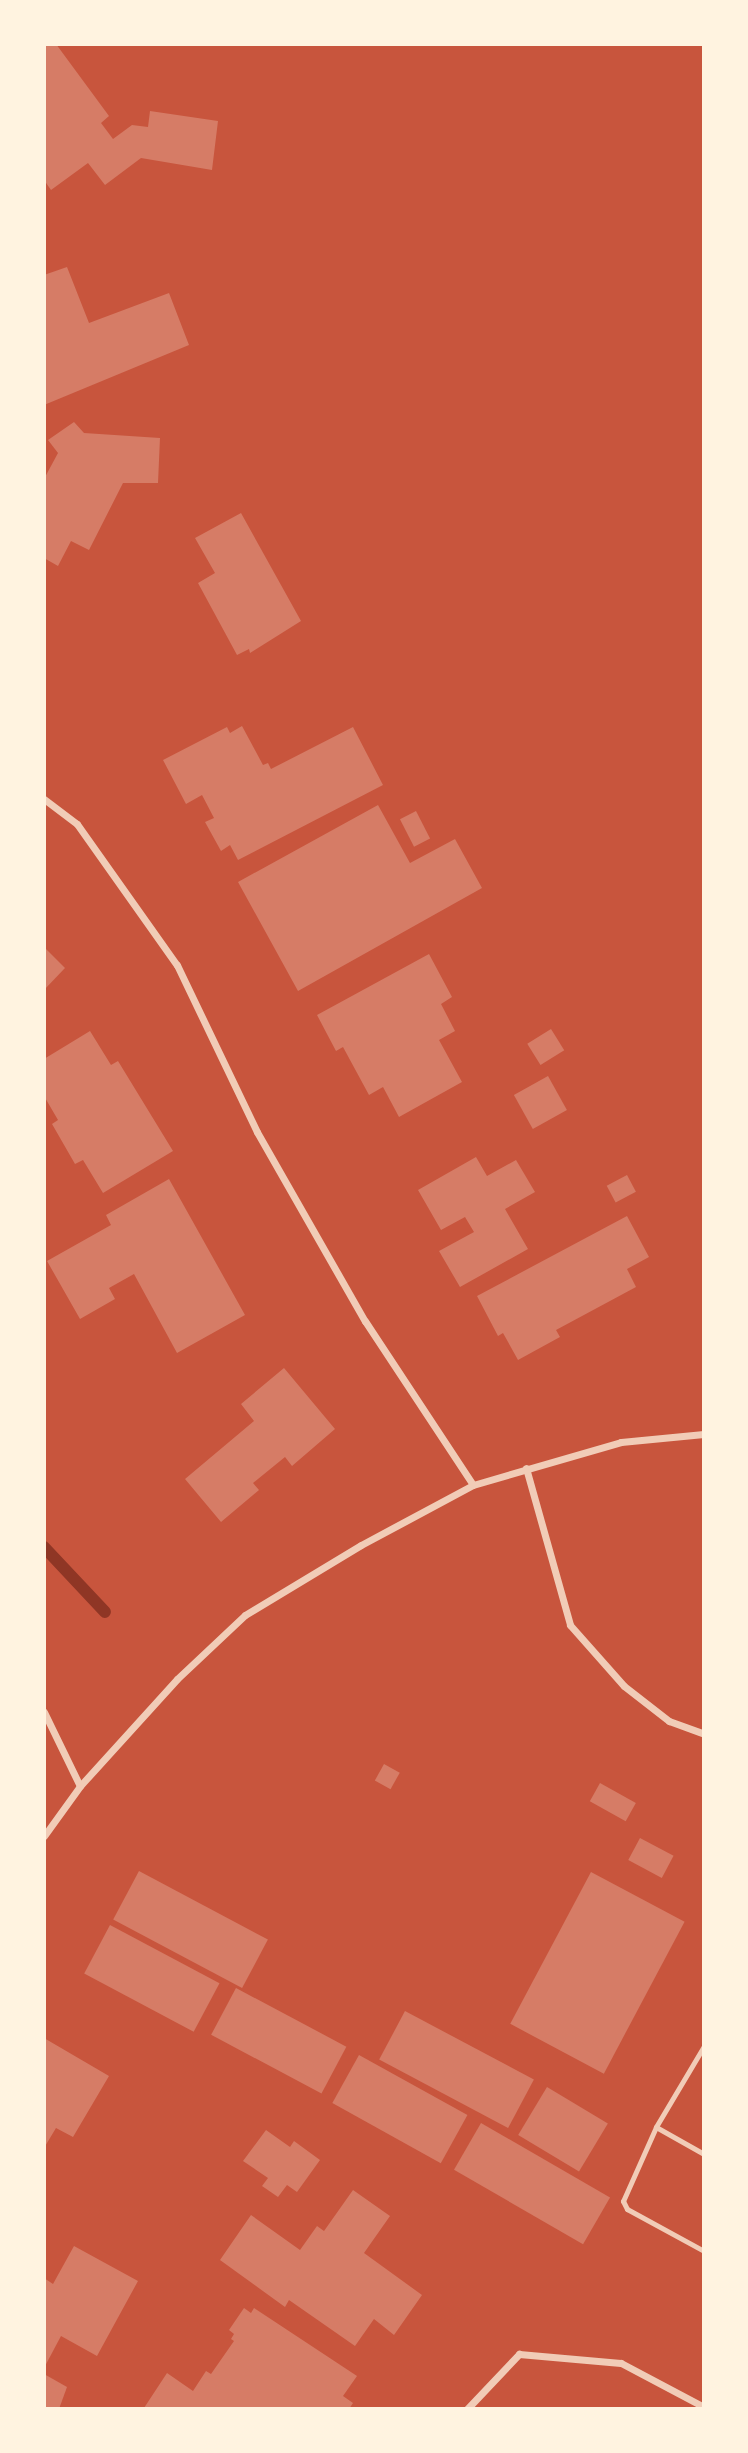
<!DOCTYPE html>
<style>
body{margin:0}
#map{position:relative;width:748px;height:2453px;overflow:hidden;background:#c8553d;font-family:Poppins,sans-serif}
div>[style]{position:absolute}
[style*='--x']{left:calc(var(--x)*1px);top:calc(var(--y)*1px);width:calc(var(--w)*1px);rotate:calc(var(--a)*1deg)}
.stream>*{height:12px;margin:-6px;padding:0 6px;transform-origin:6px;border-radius:6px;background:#8f3625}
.building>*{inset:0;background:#d67c66;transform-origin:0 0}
.service>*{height:5px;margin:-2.5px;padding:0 2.5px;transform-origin:2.5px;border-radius:2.5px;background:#f1ccb7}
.minor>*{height:7px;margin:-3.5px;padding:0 3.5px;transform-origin:3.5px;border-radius:3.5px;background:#f1ccb7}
span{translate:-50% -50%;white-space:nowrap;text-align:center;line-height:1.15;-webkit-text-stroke:5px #fff3e0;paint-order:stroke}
.frame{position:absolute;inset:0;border:46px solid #fff3e0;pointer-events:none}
</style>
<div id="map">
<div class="stream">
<i style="--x:44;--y:1547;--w:89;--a:46.8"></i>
</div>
<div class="building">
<i style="clip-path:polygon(44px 44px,56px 44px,109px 116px,101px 123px,113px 139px,132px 125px,148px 127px,150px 111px,218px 121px,212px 170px,141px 158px,105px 185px,88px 163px,51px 190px,44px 180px)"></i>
<i style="clip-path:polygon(67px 267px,89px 323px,169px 293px,189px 345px,44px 405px,44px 275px)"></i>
<i style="clip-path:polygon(74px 422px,84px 433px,160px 438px,158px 483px,123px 483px,89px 550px,71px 541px,58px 566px,44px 558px,44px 479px,58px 453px,48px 440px)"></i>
<i style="clip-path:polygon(241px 513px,301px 621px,250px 653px,249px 649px,237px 655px,198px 583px,215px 573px,195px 538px)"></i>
<i style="clip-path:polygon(242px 726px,263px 765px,268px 763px,271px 769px,353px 727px,383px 785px,238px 860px,230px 845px,221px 851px,205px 822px,214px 818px,202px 795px,186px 804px,163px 760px,227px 727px,230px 733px)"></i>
<i style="clip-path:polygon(378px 805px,410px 863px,455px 839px,482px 888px,298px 991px,238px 882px)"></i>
<i style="left:416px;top:811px;width:31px;height:18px;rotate:63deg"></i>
<i style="clip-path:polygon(44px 947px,65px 968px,44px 990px)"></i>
<i style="clip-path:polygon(429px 954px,452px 997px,441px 1004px,455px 1031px,439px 1040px,462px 1082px,399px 1117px,383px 1087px,369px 1095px,343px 1047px,336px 1051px,317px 1015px)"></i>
<i style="left:551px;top:1029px;width:25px;height:28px;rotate:58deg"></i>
<i style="clip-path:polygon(90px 1031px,111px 1065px,118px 1061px,173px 1151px,103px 1193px,83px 1160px,75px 1164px,52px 1124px,58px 1120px,44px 1096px,44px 1059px)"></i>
<i style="left:548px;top:1076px;width:39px;height:39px;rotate:61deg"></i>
<i style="clip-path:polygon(476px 1157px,487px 1176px,516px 1160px,535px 1192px,505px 1209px,528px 1249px,460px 1287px,439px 1251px,474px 1232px,465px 1217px,441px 1230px,418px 1190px)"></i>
<i style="left:627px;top:1175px;width:19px;height:23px;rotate:62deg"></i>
<i style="clip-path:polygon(169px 1179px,245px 1315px,177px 1353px,134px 1274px,109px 1288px,115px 1299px,80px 1319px,47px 1261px,111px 1225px,106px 1215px)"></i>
<i style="clip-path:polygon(627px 1216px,649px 1257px,627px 1269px,636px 1287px,556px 1330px,560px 1337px,518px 1360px,503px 1333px,498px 1336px,477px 1296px)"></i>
<i style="clip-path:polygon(284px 1368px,335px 1429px,292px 1466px,285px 1457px,253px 1483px,259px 1490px,221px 1522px,185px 1479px,254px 1421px,241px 1404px)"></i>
<i style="left:384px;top:1764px;width:18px;height:19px;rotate:29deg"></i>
<i style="left:600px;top:1783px;width:41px;height:21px;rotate:29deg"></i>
<i style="left:640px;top:1838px;width:38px;height:25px;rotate:28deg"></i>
<i style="left:139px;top:1871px;width:146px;height:55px;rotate:28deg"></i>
<i style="left:591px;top:1872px;width:106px;height:172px;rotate:28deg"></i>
<i style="left:110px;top:1925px;width:124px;height:55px;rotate:28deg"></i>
<i style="left:236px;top:1988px;width:125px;height:53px;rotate:28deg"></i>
<i style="left:405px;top:2011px;width:146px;height:55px;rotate:28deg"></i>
<i style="clip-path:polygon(44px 2038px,109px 2076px,73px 2137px,56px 2128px,44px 2148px)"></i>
<i style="left:359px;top:2055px;width:124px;height:55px;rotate:29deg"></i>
<i style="left:547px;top:2087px;width:71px;height:56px;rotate:31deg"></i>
<i style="left:481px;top:2123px;width:149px;height:54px;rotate:30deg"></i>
<i style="clip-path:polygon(266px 2130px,290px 2147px,294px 2141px,320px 2160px,297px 2192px,287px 2185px,278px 2197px,262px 2186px,268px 2178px,243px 2161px)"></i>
<i style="clip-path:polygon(353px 2190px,390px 2216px,364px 2253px,422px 2295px,394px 2335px,374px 2319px,355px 2346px,289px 2300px,285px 2307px,220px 2260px,251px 2215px,300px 2250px,317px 2226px,324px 2231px)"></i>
<i style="clip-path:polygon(74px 2246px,138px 2281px,97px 2356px,61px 2336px,44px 2368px,44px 2278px,53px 2284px)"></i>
<i style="clip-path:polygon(244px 2308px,251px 2313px,254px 2308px,357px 2376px,343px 2396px,353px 2403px,349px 2409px,144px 2408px,167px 2373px,193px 2391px,206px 2371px,211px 2374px,234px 2341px,231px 2339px,234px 2334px,229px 2330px)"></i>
<i style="clip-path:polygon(44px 2374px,67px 2387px,59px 2409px,44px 2409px)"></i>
</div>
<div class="service">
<i style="--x:704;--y:2046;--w:94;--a:120.7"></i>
<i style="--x:656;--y:2127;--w:81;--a:114"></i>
<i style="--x:623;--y:2201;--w:9;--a:63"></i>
<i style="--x:627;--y:2209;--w:88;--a:28.6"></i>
<i style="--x:656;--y:2127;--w:55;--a:29.4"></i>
</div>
<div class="minor">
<i style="--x:44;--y:799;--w:41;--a:37.1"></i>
<i style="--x:77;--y:824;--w:173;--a:54.7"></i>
<i style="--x:177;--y:965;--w:185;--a:64.4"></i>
<i style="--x:257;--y:1132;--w:218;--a:60.3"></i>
<i style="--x:365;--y:1321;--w:196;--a:56.6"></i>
<i style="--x:526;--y:1468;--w:163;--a:74.3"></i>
<i style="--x:570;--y:1625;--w:81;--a:48.5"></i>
<i style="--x:624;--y:1686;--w:57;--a:37.9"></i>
<i style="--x:669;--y:1721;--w:37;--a:20"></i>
<i style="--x:44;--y:1712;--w:82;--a:64.1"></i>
<i style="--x:44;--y:1836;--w:62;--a:-54.2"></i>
<i style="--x:80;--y:1786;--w:144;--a:-47.8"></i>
<i style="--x:177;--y:1679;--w:93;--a:-43.3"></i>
<i style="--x:245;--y:1615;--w:135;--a:-31.1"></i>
<i style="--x:361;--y:1545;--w:127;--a:-28.2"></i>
<i style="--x:473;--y:1485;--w:154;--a:-16.2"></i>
<i style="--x:621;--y:1442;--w:83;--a:-5.5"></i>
<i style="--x:467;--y:2409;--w:76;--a:-46.6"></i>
<i style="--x:519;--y:2354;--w:102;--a:5"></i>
<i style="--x:621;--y:2363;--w:94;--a:27.9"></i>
</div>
<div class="frame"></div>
</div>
